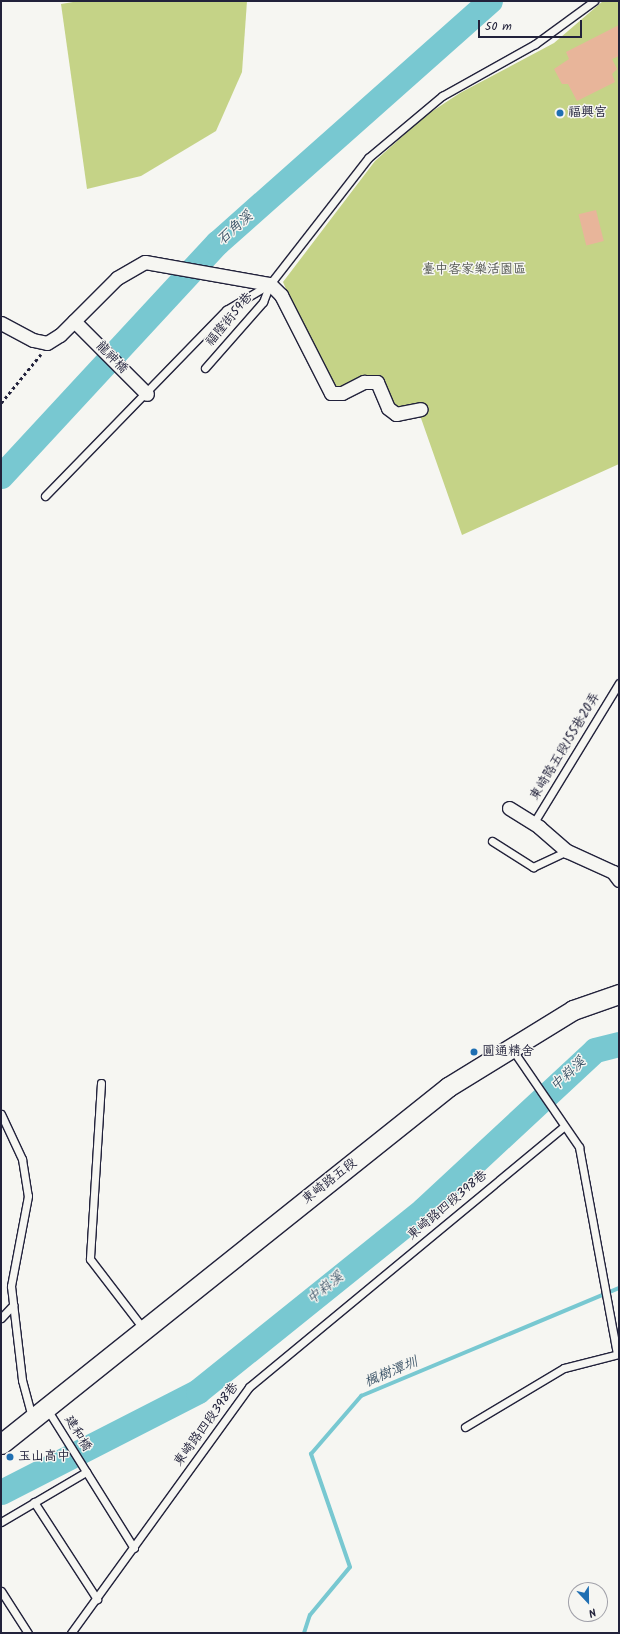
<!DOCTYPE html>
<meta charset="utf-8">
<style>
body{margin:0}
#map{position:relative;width:620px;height:1634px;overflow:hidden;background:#f6f6f2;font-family:Kalam,"LXGW WenKai TC",sans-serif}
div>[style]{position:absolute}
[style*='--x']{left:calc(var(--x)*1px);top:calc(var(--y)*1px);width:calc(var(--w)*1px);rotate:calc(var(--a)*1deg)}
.green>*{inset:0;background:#c5d387}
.stream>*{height:4px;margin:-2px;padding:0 2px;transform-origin:2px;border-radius:2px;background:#78c8d1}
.river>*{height:25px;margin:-12.5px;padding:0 12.5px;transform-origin:12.5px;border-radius:12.5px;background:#78c8d1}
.building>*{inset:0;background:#e8b59a;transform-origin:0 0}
.path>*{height:2.5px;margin-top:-1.25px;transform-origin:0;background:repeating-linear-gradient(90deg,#22223b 0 3px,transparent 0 6px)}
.roads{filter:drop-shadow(1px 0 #22223b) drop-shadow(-1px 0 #22223b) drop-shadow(0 1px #22223b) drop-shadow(0 -1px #22223b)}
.lane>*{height:7px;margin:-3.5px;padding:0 3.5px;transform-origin:3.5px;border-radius:3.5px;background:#f6f6f2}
.street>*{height:13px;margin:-6.5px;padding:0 6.5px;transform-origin:6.5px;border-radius:6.5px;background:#f6f6f2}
.secondary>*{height:19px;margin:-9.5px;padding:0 9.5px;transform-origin:9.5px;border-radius:9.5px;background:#f6f6f2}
.dots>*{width:11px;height:11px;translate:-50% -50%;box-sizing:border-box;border:2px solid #f6f6f2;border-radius:50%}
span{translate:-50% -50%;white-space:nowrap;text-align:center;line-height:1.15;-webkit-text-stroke:3px #f6f6f2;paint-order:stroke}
.poi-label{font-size:13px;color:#22223b}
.left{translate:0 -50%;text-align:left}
.park-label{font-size:13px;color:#535752}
.street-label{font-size:13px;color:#22223b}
.water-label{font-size:14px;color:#3c5468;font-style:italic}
.frame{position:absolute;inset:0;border:2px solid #22223b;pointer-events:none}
.north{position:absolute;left:568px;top:1582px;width:40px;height:40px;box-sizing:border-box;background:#f6f6f2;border:1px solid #a1a1a9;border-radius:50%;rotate:158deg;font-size:11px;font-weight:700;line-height:16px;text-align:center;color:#22223b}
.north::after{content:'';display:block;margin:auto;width:14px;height:18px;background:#1f6fb2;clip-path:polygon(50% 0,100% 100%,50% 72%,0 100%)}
.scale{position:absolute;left:478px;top:20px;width:104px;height:18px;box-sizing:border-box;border:2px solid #22223b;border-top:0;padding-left:5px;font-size:12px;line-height:14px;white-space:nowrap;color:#22223b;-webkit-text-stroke:3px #f6f6f2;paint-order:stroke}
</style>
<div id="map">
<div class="green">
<i style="clip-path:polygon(79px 1px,247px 1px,242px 72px,216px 131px,141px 176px,87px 189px,61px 4px)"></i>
<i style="clip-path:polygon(603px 1px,619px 1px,619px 464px,462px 535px,416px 404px,392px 409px,377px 378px,330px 391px,283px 282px,375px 161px,425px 116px,460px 93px,554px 43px)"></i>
</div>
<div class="stream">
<i style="--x:304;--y:1633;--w:19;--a:-72"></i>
<i style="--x:310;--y:1615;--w:62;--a:-50.2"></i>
<i style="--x:350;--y:1567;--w:120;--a:-109"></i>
<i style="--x:311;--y:1454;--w:77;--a:-49.2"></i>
<i style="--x:361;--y:1396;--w:280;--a:-22.7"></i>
</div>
<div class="river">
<i style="--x:1;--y:476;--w:318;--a:-47.2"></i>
<i style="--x:217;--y:243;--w:365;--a:-41.6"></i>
<i style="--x:1;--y:1492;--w:221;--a:-27.1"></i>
<i style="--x:198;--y:1391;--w:290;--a:-38.8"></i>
<i style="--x:424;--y:1209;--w:233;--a:-42.9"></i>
<i style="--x:595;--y:1050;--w:25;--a:-14"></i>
</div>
<div class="building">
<i style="clip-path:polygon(619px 25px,619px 56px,612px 59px,617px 69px,612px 74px,615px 82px,577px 101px,568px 84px,562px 84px,554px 69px,569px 59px,566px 52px)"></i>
<i style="left:596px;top:210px;width:32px;height:18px;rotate:76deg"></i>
</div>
<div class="path">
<i style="--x:1;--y:403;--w:63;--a:-50.8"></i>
</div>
<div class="roads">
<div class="lane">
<i style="--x:205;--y:368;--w:88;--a:-48.7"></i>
<i style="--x:263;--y:302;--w:19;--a:-69"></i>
<i style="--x:45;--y:496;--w:260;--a:-45.8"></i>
<i style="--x:226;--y:310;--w:51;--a:-30.6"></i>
<i style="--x:270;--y:284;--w:160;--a:-52.1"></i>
<i style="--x:368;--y:158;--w:97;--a:-40"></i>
<i style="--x:442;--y:96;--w:107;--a:-29.2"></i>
<i style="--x:535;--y:44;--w:73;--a:-36.1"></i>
<i style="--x:533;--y:824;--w:165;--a:-58.6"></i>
<i style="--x:492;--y:841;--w:49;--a:32.4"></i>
<i style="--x:533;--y:867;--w:38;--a:-25"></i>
<i style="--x:512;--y:1049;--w:119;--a:55.6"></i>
<i style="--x:579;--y:1147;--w:210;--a:79.6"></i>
<i style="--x:101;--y:1083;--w:176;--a:93.6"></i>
<i style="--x:90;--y:1259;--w:87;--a:52.5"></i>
<i style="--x:1;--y:1114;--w:50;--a:65"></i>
<i style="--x:22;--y:1159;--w:37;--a:81"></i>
<i style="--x:28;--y:1196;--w:92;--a:100.7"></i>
<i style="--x:11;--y:1286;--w:95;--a:83.3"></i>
<i style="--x:22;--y:1380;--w:38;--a:75"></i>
<i style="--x:1;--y:1318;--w:18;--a:-47"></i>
<i style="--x:47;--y:1409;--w:164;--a:58"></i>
<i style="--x:465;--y:1427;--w:115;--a:-30.8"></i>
<i style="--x:564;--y:1368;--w:57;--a:-14.3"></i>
<i style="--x:34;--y:1502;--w:116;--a:57"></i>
<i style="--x:1;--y:1522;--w:99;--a:-30.5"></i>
<i style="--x:1;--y:1591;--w:50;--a:57.3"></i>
<i style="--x:71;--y:1633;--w:304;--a:-54.1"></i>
<i style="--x:249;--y:1387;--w:409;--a:-39.6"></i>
</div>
<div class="street">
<i style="--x:74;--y:321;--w:103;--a:45"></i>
<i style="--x:1;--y:323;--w:36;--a:28"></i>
<i style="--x:33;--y:340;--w:14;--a:12"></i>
<i style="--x:47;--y:343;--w:15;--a:-32"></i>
<i style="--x:60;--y:335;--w:81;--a:-45"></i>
<i style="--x:117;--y:278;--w:32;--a:-30"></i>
<i style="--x:145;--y:262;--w:127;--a:10"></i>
<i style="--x:270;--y:284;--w:16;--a:45"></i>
<i style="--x:281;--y:295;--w:110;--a:63"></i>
<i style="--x:331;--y:393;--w:11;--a:0"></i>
<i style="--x:342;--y:393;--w:25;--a:-27"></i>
<i style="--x:364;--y:382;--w:13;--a:0"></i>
<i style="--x:377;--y:382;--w:28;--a:67"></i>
<i style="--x:388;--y:408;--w:10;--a:37"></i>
<i style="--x:396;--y:414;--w:25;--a:-11"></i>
<i style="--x:509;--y:808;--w:36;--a:32"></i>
<i style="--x:539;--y:827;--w:37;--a:41"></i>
<i style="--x:567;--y:851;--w:51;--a:24.5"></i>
<i style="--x:613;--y:872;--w:10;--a:53"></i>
</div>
<div class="secondary">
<i style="--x:1;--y:1444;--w:572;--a:-38.61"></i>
<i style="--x:448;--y:1087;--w:147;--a:-31.6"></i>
<i style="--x:573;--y:1010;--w:49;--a:-19.2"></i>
</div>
</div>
<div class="dots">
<i style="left:560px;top:113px;background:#1f6fb2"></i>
<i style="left:474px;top:1052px;background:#1f6fb2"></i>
<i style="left:10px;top:1457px;background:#1f6fb2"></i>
</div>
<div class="poi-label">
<span class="left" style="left:568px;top:113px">福興宮</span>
<span class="left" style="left:482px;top:1052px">圓通精舍</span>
<span class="left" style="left:18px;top:1457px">玉山高中</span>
</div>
<div class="park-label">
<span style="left:474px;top:270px">臺中客家樂活園區</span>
</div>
<div class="street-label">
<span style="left:230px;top:320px;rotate:-50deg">福隆街59巷</span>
<span style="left:111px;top:358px;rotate:45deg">龍神橋</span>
<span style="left:566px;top:747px;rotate:-59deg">東崎路五段155巷20弄</span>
<span style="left:330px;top:1182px;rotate:-38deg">東崎路五段</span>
<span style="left:448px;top:1206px;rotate:-40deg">東崎路四段398巷</span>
<span style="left:207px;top:1425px;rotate:-54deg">東崎路四段398巷</span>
<span style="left:77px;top:1434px;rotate:59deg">建和橋</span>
</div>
<div class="water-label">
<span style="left:235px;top:228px;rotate:-42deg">石角溪</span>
<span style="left:568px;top:1074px;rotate:-43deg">中嵙溪</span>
<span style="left:325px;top:1288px;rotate:-39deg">中嵙溪</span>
<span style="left:391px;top:1372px;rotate:-23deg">楓樹潭圳</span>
</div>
<div class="frame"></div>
<div class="north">N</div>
<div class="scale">50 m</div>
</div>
